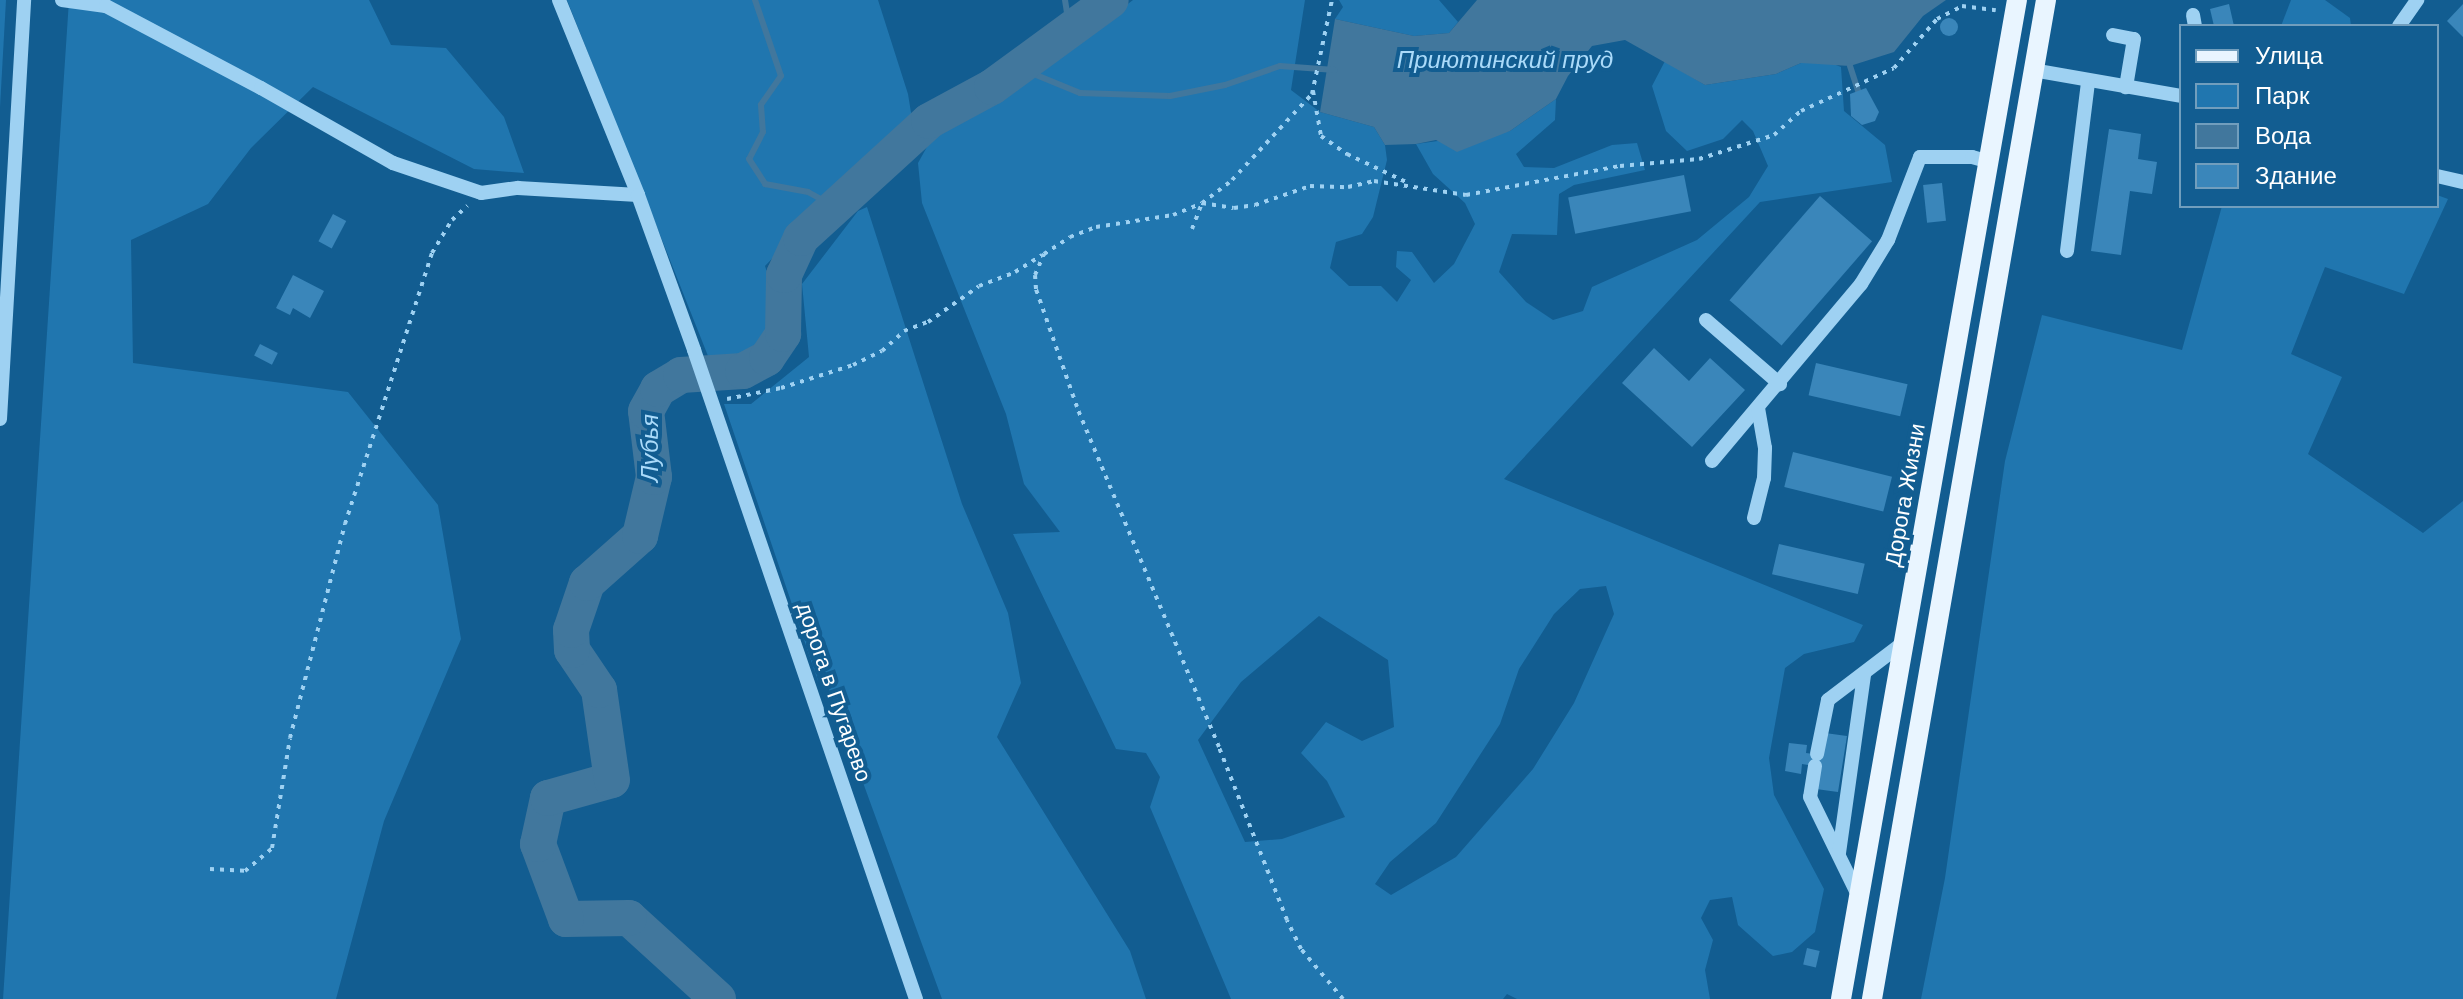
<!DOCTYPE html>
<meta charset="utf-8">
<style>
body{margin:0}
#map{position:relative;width:2463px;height:999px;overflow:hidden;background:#125d91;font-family:Arial,sans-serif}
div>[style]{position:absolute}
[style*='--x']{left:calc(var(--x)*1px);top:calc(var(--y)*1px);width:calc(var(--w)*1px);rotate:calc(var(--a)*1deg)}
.green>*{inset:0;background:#2076af}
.water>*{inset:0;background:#41779d}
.stream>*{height:6px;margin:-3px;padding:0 3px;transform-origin:3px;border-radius:3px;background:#41779d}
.river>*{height:36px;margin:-18px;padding:0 18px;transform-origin:18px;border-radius:18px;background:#41779d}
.building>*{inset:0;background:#3a86ba;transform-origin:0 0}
.round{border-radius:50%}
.path>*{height:4px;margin-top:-2px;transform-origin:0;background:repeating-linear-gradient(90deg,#9ed1f2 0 4px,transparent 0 10px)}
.minor>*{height:14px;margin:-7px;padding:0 7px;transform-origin:7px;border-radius:7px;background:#9ed1f2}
.major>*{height:20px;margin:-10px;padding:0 10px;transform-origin:10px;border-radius:10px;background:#e9f5ff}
span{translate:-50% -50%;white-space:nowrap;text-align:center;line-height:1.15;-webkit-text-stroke:8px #125d91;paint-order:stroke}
.street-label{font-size:22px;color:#fff}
.water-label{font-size:24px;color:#aadaf9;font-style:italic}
.legend{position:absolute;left:2179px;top:24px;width:260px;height:184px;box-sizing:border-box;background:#125d91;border:2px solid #719ebd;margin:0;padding:10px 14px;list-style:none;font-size:24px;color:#fff}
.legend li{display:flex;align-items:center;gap:16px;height:40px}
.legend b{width:40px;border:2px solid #719ebd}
</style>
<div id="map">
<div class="green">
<i style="clip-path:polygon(0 0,6px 0,0 107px)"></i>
<i style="clip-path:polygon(69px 0,369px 0,391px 45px,446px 48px,504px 117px,524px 173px,474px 169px,313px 87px,251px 148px,208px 204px,131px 240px,133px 363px,348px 392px,438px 505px,461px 639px,384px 821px,336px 999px,3px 999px)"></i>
<i style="clip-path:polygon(567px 0,878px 0,908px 94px,913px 125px,850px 177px,765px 266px,777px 302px,773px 314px,773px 338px,748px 360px,708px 356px)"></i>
<i style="clip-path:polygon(evenodd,1133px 0,1305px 0,1291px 90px,1320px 112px,1374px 127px,1385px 145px,1387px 160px,1373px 217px,1362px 234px,1336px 242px,1330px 268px,1349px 286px,1381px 286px,1397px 302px,1411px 280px,1396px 267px,1397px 251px,1412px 252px,1434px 283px,1454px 264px,1475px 224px,1465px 203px,1433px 174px,1416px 144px,1510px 131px,1556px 99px,1555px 120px,1516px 154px,1524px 167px,1554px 168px,1612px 145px,1637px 143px,1645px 170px,1574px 185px,1559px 194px,1557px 235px,1512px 234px,1499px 272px,1526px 302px,1553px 320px,1583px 311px,1592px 287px,1697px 240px,1749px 197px,1768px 166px,1753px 131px,1742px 120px,1723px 139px,1687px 151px,1666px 131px,1652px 86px,1665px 61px,1705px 85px,1776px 74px,1801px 63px,1831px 63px,1841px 67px,1844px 111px,1885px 145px,1892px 182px,1760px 202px,1504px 479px,1863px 625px,1854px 642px,1804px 654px,1785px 668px,1769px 758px,1774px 795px,1824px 889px,1815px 932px,1792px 952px,1773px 956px,1738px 925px,1732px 897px,1710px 900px,1701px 918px,1713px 940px,1705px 970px,1710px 999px,1517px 999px,1507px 994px,1503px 999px,1231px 999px,1150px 807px,1160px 777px,1146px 753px,1116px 749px,1013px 534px,1060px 532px,1024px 484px,1006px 414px,922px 203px,918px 163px,933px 136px,1078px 42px,1133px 0,1606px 586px,1614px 614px,1574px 703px,1533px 769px,1456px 857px,1391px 895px,1375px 884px,1390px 862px,1436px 823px,1500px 724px,1519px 669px,1554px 614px,1580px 589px,1606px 586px,1133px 0,1319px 616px,1388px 660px,1394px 727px,1362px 741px,1326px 722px,1301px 753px,1327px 781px,1345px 817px,1282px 839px,1245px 842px,1198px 740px,1241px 682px,1319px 616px)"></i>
<i style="clip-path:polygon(1339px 0,1439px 0,1458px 22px,1449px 33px,1414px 36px,1335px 19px,1343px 7px)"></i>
<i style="clip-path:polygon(2291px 0,2325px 0,2350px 18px,2351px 26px,2281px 26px)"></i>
<i style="clip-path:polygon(2437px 195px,2448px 199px,2404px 294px,2325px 267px,2291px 354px,2342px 377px,2308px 454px,2423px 533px,2463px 501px,2463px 999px,1921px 999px,1945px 878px,2005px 461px,2042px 315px,2182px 350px,2222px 206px,2437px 206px)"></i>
<i style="clip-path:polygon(867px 207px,962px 504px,1008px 613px,1021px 683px,997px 737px,1130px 951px,1146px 999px,942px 999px,827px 684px,818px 681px,724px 404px,751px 404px,809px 357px,802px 284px,858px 211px)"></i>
</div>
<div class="water">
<i style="clip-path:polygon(1477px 0,1946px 0,1923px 16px,1894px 52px,1850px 66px,1801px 63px,1776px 74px,1705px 85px,1625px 40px,1592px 46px,1568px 76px,1556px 99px,1510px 131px,1457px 152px,1436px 140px,1416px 144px,1385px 145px,1374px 127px,1320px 112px,1335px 19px,1414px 36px,1449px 33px)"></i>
</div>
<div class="stream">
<i style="--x:755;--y:0;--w:80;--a:71.1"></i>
<i style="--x:781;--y:76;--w:35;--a:125"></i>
<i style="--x:761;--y:105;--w:27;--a:86"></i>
<i style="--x:763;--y:132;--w:30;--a:117"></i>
<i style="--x:749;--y:159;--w:30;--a:57"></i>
<i style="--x:765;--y:184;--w:44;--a:10.5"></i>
<i style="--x:808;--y:192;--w:33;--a:29"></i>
<i style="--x:1065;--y:0;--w:31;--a:81"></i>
<i style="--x:1850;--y:66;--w:26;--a:72"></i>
<i style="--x:1019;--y:68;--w:66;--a:22.3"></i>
<i style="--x:1080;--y:93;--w:90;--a:1.9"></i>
<i style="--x:1170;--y:96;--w:56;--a:-11.3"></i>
<i style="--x:1225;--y:85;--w:58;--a:-19.1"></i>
<i style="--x:1280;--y:66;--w:55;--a:4.2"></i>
</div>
<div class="river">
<i style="--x:718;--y:999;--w:120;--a:-137.7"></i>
<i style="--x:629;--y:918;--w:63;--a:179.1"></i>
<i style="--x:566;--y:919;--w:80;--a:-110.5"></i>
<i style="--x:538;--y:844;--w:47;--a:-77.7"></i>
<i style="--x:548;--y:798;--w:66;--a:-15.7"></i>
<i style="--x:612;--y:780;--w:91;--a:-98.2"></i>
<i style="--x:599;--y:690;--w:48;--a:-124"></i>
<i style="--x:572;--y:650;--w:20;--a:-93"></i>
<i style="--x:571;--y:630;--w:50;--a:-71.2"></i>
<i style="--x:587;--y:583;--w:71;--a:-41.6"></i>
<i style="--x:640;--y:536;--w:61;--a:-76.7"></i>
<i style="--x:654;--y:477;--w:66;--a:-96.9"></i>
<i style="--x:646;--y:411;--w:25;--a:-61"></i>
<i style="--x:658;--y:389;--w:27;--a:-31"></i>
<i style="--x:681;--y:375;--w:62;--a:-3.7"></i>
<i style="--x:743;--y:371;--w:27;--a:-28"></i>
<i style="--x:767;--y:358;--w:29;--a:-56"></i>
<i style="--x:783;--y:334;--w:59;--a:-89"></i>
<i style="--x:784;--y:275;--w:41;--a:-65.3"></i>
<i style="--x:801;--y:238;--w:173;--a:-42.4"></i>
<i style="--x:929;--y:121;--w:72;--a:-28.4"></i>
<i style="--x:992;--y:87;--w:147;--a:-36.2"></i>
</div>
<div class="building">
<i style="clip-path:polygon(2229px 4px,2234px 26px,2214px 26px,2210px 9px)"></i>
<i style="clip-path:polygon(2463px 4px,2463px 37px,2447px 21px)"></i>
<i class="round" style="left:1940px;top:18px;width:18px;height:18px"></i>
<i style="clip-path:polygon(1866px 88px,1879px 112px,1875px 121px,1862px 125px,1851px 116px,1850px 94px)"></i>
<i style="clip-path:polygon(2109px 129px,2141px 134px,2138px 159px,2157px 162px,2152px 194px,2130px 191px,2121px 255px,2091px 251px)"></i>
<i style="left:1684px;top:175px;width:37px;height:118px;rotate:79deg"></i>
<i style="left:1942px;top:183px;width:38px;height:19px;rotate:84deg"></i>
<i style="left:1820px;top:196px;width:69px;height:138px;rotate:41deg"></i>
<i style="left:333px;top:214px;width:15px;height:31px;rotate:28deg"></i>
<i style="clip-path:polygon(293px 275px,324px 291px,310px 318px,293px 308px,290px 315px,276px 308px)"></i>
<i style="left:260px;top:344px;width:20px;height:13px;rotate:27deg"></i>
<i style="clip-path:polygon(1654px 348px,1689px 381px,1710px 358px,1745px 390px,1692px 447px,1622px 383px)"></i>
<i style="left:1816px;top:363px;width:94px;height:33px;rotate:13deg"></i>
<i style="left:1793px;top:452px;width:102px;height:36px;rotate:14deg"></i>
<i style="left:1779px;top:544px;width:88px;height:31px;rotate:13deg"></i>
<i style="clip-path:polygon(1825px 733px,1847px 736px,1838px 792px,1816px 789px,1820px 767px,1802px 764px,1801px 774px,1785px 771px,1789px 743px,1807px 745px,1806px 753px,1822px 755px)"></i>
<i style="left:1807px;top:948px;width:13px;height:17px;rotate:13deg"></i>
</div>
<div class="path">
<i style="--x:1313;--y:91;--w:46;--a:79.9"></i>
<i style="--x:1321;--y:136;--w:32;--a:35"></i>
<i style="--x:1347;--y:154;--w:65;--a:25.4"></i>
<i style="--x:1192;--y:229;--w:28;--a:-69"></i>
<i style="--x:1202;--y:203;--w:38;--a:-37"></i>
<i style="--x:1232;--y:180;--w:117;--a:-47.1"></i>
<i style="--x:1312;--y:94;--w:96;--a:-78"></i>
<i style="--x:727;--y:399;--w:55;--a:-11.5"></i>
<i style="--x:781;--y:388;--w:76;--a:-17.7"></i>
<i style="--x:853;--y:365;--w:32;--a:-26"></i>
<i style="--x:882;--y:351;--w:30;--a:-42"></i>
<i style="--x:904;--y:331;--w:26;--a:-21"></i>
<i style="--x:928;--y:322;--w:62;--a:-35.2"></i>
<i style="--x:979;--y:286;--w:39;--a:-21"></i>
<i style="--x:1015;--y:272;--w:32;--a:-32"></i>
<i style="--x:210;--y:869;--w:35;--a:3"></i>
<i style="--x:245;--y:871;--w:35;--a:-40"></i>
<i style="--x:272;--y:848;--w:111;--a:-80.7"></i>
<i style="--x:290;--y:738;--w:221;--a:-75.6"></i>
<i style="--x:345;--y:524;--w:285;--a:-72.2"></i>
<i style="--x:432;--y:253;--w:39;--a:-59"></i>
<i style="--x:452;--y:220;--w:21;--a:-43"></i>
<i style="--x:1343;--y:999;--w:65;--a:-130"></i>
<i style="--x:1301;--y:949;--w:32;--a:-116"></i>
<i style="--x:1287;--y:920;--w:186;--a:-111.5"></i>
<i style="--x:1219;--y:747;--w:368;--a:-112.7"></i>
<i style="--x:1077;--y:407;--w:125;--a:-109.2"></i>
<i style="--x:1036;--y:289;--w:14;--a:-94"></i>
<i style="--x:1035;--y:275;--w:23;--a:-67"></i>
<i style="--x:1044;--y:254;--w:31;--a:-33"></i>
<i style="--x:1070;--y:237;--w:28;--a:-21"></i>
<i style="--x:1096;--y:227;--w:78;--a:-8.9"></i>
<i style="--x:1173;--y:215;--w:31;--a:-22"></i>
<i style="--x:1202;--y:203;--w:32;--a:9"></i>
<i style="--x:1234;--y:208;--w:21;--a:-8"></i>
<i style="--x:1255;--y:205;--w:58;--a:-19.1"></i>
<i style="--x:1310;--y:186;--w:38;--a:2"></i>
<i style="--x:1348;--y:187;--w:27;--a:-13"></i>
<i style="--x:1374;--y:181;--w:93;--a:8.7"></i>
<i style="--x:1466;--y:195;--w:157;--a:-10.7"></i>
<i style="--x:1620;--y:166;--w:79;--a:-5.1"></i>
<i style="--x:1699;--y:159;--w:79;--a:-17.7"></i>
<i style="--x:1774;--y:135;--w:36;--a:-42"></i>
<i style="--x:1801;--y:111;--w:102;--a:-24.8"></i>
<i style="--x:1894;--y:68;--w:65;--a:-48.7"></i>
<i style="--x:1937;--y:19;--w:28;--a:-27"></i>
<i style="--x:1962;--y:6;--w:34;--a:7"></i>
</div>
<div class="minor">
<i style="--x:62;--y:0;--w:44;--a:7.8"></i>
<i style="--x:106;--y:6;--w:175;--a:27.9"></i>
<i style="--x:261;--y:88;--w:152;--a:29.6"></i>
<i style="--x:393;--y:163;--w:93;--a:18.8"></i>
<i style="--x:481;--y:193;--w:37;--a:-8"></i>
<i style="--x:518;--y:188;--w:120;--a:3.3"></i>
<i style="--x:559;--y:0;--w:210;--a:67.9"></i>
<i style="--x:638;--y:195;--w:165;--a:70.1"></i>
<i style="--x:694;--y:350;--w:686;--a:71.12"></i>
<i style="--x:2193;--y:15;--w:11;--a:80"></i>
<i style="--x:2399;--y:26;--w:32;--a:-55"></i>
<i style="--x:2113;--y:35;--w:21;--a:11"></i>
<i style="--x:2134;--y:39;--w:49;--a:99.5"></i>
<i style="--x:2032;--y:70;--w:151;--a:9.9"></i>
<i style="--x:2437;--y:176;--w:27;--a:13"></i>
<i style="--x:2067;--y:251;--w:170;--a:-82.9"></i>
<i style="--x:1706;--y:320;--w:98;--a:40.9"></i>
<i style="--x:0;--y:419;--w:420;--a:-86.7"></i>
<i style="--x:1712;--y:461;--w:231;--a:-49.9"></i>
<i style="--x:1861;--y:284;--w:52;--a:-58.5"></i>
<i style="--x:1888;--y:240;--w:89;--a:-68.9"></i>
<i style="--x:1920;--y:157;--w:52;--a:0"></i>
<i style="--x:1972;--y:157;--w:16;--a:15"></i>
<i style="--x:1754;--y:518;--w:41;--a:-76"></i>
<i style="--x:1764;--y:478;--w:30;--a:-88"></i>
<i style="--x:1765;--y:448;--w:41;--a:-99.9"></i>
<i style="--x:1817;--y:754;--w:55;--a:-78.5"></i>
<i style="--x:1828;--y:700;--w:94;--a:-37.2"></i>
<i style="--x:1815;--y:766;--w:31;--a:99"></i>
<i style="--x:1810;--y:797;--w:111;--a:63.9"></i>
<i style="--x:1839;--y:853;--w:180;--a:-82"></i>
</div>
<div class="major">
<i style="--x:1841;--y:999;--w:1014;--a:-80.01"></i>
<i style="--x:1872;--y:999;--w:1014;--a:-80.12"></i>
</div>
<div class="street-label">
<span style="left:1905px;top:495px;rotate:-80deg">Дорога Жизни</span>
<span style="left:834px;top:692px;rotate:71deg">дорога в Пугарево</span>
</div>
<div class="water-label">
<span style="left:1505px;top:60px">Приютинский пруд</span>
<span style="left:650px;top:448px;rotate:-90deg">Лубья</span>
</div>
<ul class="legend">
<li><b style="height:10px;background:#e9f5ff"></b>Улица</li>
<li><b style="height:22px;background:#2076af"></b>Парк</li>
<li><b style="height:22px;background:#41779d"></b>Вода</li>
<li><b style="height:22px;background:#3a86ba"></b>Здание</li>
</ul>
</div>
